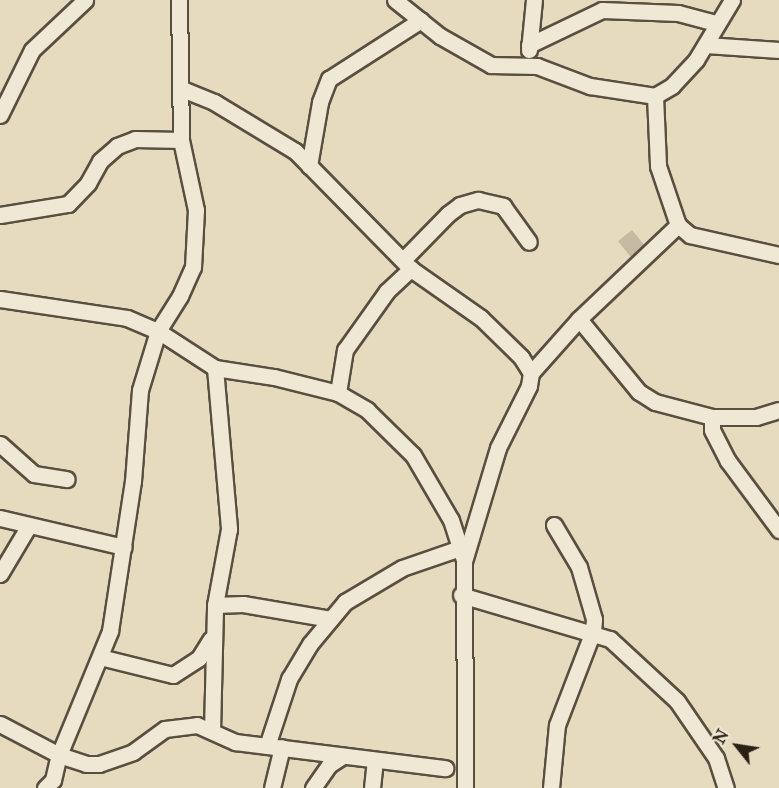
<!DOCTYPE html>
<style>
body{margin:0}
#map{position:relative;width:779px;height:788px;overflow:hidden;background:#e6dbbf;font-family:"IM FELL Great Primer",serif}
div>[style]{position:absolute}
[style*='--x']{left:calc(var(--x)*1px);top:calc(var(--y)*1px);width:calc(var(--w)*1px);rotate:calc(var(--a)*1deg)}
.green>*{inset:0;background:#c6bba2;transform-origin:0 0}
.roads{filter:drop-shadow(2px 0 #594f40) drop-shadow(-2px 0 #594f40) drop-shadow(0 2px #594f40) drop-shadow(0 -2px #594f40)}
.minor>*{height:15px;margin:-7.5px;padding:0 7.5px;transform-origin:7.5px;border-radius:7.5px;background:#efe8d5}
span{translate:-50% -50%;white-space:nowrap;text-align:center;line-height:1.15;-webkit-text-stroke:4.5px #efe8d5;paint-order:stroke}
.north{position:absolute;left:707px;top:716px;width:60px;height:60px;-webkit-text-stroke:4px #efe8d5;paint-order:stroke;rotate:300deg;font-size:16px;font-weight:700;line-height:24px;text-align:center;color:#2a2015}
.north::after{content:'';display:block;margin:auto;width:21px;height:27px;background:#2a2015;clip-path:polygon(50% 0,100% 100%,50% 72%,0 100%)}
</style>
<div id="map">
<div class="green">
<i style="left:632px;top:230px;width:21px;height:18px;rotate:51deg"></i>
</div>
<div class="roads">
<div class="minor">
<i style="--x:395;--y:0;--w:58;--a:38.7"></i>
<i style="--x:440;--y:36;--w:59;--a:29.6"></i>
<i style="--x:491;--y:65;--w:46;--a:1.2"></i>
<i style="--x:537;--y:66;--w:57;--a:20.7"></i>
<i style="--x:590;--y:86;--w:66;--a:8.7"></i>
<i style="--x:732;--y:0;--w:70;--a:121"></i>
<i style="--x:696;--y:60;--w:35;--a:133"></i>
<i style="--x:672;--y:86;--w:20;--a:150"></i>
<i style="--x:655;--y:96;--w:70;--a:87.5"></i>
<i style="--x:658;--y:166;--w:62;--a:71.3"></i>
<i style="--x:678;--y:225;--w:16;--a:40"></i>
<i style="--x:690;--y:235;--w:91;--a:12.7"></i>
<i style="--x:529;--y:45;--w:81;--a:-25.6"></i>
<i style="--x:602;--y:10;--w:76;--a:2.3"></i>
<i style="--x:678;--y:13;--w:39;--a:15"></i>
<i style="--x:706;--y:45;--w:73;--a:3.9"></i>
<i style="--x:529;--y:50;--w:50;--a:-84.3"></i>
<i style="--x:182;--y:89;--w:35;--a:22"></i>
<i style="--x:214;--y:102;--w:95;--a:31.2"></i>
<i style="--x:295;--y:151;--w:165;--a:45.5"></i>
<i style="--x:411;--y:269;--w:85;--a:35"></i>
<i style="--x:481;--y:318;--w:56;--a:44.3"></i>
<i style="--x:521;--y:357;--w:19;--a:58"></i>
<i style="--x:531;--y:373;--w:13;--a:99"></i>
<i style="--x:529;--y:386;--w:69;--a:116.6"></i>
<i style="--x:498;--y:448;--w:118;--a:106.7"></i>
<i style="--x:464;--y:561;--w:227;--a:89.7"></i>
<i style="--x:0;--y:115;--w:72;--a:-63.8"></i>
<i style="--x:32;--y:50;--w:73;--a:-43.3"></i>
<i style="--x:309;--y:166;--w:65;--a:-80.2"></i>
<i style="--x:320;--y:102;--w:25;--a:-69"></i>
<i style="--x:329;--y:79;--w:109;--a:-32.7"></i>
<i style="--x:0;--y:215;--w:69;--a:-9.2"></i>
<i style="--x:68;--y:204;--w:29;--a:-46"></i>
<i style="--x:88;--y:183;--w:25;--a:-61"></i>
<i style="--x:100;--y:161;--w:23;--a:-41"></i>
<i style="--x:117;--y:146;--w:19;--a:-21"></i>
<i style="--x:135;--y:139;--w:46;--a:1.2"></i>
<i style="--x:403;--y:260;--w:64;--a:-45.6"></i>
<i style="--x:448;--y:214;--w:15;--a:-37"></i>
<i style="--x:460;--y:205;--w:19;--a:-16"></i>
<i style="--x:478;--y:200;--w:26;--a:13"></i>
<i style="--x:503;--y:206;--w:44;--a:54.2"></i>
<i style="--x:0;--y:299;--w:128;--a:8.5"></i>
<i style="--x:127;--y:318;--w:34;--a:23"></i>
<i style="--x:158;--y:331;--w:68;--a:33"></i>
<i style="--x:215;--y:368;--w:60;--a:8.7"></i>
<i style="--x:274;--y:377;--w:66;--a:14"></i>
<i style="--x:338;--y:393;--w:34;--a:30"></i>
<i style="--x:367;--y:410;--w:64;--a:44.4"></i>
<i style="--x:413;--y:455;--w:75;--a:59.7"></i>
<i style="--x:451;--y:520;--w:40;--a:72"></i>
<i style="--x:579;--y:319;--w:94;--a:50.6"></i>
<i style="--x:639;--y:392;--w:19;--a:32"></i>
<i style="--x:655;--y:402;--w:59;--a:14.7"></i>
<i style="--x:712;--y:417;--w:44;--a:0"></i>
<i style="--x:756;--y:417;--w:24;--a:-17"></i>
<i style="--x:215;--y:368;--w:162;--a:85"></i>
<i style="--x:229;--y:529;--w:77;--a:100.4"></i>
<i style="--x:531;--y:373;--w:72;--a:-48.4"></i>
<i style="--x:579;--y:319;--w:137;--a:-43.5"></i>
<i style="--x:338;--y:393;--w:44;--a:-80.8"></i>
<i style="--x:345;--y:350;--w:72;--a:-54.6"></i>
<i style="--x:387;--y:291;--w:33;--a:-43"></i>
<i style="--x:712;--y:417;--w:13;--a:90"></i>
<i style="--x:712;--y:430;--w:35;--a:63"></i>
<i style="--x:728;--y:461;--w:86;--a:53.5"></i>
<i style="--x:0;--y:444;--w:45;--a:41.4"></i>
<i style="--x:34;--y:474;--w:33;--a:9"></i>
<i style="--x:0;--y:518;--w:127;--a:13.2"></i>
<i style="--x:0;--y:574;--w:55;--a:-59.2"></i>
<i style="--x:461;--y:595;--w:155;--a:16.5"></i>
<i style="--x:610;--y:639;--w:91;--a:42.8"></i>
<i style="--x:677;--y:701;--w:69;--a:55.6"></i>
<i style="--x:716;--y:758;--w:32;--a:72"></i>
<i style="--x:100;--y:657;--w:75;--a:13.9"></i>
<i style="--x:173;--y:675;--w:31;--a:-33"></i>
<i style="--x:199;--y:658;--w:22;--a:-58"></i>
<i style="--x:0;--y:724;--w:67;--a:27.7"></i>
<i style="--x:59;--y:755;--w:28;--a:18"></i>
<i style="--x:86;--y:764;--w:13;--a:0"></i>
<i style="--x:99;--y:764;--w:36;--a:-19"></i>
<i style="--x:133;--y:752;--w:39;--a:-36"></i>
<i style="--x:165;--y:729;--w:32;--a:-7"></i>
<i style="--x:197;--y:725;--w:42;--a:24.1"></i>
<i style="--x:235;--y:742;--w:212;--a:7.1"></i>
<i style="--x:212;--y:731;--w:126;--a:-88.6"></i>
<i style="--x:215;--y:605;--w:28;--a:-2"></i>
<i style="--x:243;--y:604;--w:89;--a:9.7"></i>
<i style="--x:267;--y:746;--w:71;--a:-71.8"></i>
<i style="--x:289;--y:679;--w:41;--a:-59"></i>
<i style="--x:310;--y:644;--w:55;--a:-50.2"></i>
<i style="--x:345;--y:602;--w:66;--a:-30.8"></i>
<i style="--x:402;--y:568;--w:61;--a:-19"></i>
<i style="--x:45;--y:788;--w:11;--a:-45"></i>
<i style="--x:53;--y:780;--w:26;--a:-77"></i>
<i style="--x:59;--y:755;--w:134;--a:-67.6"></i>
<i style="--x:110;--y:631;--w:152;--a:-81.3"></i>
<i style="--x:133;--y:481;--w:91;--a:-85.6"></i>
<i style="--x:140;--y:390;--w:62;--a:-73"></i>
<i style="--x:158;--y:331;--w:41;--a:-57.8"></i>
<i style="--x:180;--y:296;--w:32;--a:-66"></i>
<i style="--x:193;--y:267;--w:57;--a:-87"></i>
<i style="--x:196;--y:210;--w:72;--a:-102.1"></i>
<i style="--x:181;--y:140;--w:140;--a:-90.8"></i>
<i style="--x:272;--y:788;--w:42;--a:-76.3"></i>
<i style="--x:313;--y:788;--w:28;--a:-55"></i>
<i style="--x:329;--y:765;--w:17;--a:-33"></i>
<i style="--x:372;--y:788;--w:28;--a:-84"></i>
<i style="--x:551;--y:788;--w:63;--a:-84.6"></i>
<i style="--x:557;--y:725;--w:101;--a:-69"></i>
<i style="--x:593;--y:631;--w:12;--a:-85"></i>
<i style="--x:594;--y:619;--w:54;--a:-106.1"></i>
<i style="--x:579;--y:567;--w:49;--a:-120.8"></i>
</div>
</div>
<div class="north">N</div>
</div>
